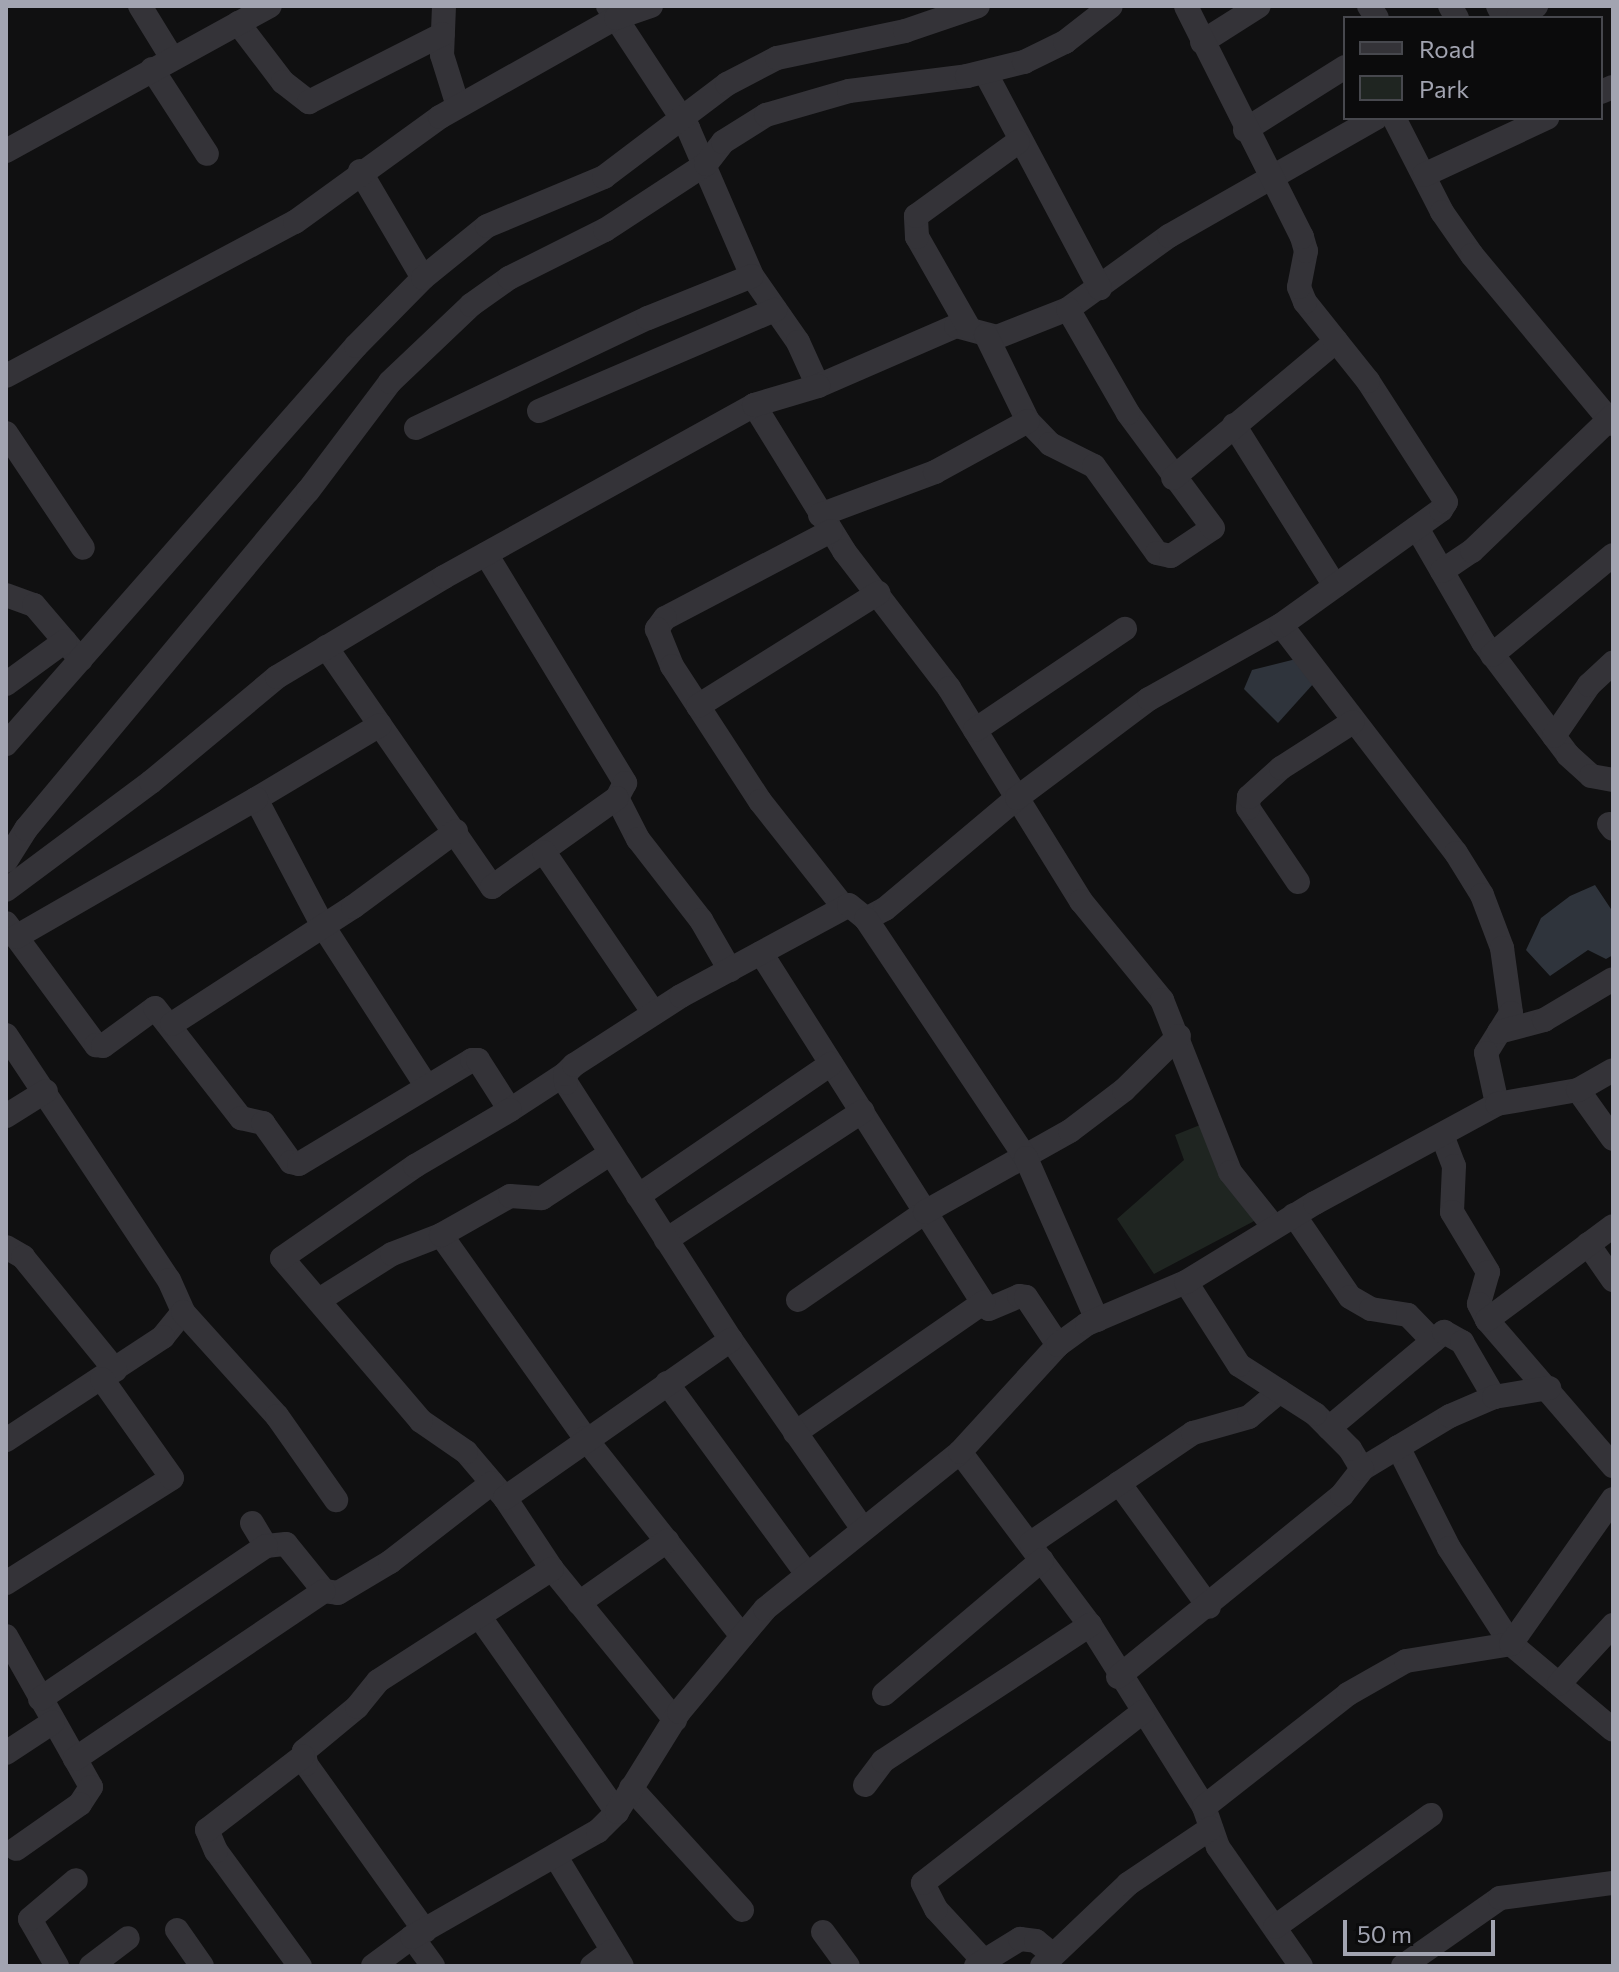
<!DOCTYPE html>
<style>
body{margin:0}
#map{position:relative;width:1619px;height:1972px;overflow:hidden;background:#101011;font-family:Commissioner,sans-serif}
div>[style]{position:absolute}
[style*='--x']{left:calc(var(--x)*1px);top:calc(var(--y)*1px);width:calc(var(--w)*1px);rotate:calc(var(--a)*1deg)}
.green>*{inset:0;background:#1f2521}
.water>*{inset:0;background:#2f343c}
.minor>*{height:24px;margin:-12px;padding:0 12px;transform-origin:12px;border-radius:12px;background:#343338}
span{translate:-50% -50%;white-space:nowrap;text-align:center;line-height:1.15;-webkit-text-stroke:6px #0b0b0c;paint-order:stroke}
.frame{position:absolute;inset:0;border:8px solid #a2a4b1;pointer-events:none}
.legend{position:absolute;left:1343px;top:16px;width:260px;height:104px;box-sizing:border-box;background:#0b0b0c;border:2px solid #47484e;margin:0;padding:10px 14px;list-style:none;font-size:24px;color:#a2a4b1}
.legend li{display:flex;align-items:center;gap:16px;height:40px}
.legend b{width:40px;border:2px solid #47484e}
.scale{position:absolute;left:1343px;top:1920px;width:152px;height:36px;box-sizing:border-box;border:4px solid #a2a4b1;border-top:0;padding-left:10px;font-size:24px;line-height:28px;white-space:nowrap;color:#a2a4b1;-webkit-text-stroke:6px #0b0b0c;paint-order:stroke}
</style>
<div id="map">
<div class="green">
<i style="clip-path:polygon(1205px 1123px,1258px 1219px,1154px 1274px,1117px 1219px,1184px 1160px,1175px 1135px)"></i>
</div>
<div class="water">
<i style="clip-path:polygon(1304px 657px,1314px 683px,1278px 723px,1244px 689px,1252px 670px)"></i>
<i style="clip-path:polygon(1595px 885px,1613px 912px,1613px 955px,1606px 959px,1588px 950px,1550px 976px,1526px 950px,1541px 918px,1570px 896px)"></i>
</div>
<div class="minor">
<i style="--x:140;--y:6;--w:61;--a:58.4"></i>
<i style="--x:444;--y:6;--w:49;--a:92.3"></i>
<i style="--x:442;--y:55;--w:53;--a:72.6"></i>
<i style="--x:608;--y:6;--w:146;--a:56.7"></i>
<i style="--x:688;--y:128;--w:161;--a:66.6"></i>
<i style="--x:752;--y:276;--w:80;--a:55.1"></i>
<i style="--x:798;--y:342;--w:48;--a:65.6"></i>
<i style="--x:818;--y:386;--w:150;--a:-23.5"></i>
<i style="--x:956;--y:326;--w:42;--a:15"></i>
<i style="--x:997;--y:337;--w:76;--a:-21.5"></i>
<i style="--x:1068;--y:309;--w:125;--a:-35.9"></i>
<i style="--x:1169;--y:236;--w:238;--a:-29.7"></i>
<i style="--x:1369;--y:6;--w:14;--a:56"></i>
<i style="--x:1450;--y:6;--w:14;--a:60"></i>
<i style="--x:1498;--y:6;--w:13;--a:63"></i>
<i style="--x:1518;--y:18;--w:22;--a:-34"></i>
<i style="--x:238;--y:23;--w:74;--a:52.7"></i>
<i style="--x:283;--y:82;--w:33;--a:38"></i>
<i style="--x:309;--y:102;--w:150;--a:-26.9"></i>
<i style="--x:1202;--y:42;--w:67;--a:-32.3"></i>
<i style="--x:152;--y:69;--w:101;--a:57.1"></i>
<i style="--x:985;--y:72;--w:245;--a:62"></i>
<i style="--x:1601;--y:92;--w:13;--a:-23"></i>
<i style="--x:1394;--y:118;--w:106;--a:62.9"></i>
<i style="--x:1442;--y:212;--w:52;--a:55.1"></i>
<i style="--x:1472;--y:255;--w:220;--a:50.2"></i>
<i style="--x:1245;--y:130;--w:118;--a:-32.2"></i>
<i style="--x:6;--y:151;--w:301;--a:-28.8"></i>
<i style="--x:360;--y:171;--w:124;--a:59.5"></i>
<i style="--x:1424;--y:175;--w:136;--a:-24.9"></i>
<i style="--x:969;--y:328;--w:105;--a:-119.7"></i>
<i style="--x:917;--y:237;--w:21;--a:-93"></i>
<i style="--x:916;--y:216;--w:126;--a:-36"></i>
<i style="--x:986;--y:335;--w:96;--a:64"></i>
<i style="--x:1028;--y:421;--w:32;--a:46"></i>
<i style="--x:1050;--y:444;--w:49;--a:26.6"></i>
<i style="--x:1094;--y:466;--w:107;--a:54.1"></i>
<i style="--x:1157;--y:553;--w:14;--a:12"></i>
<i style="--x:1171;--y:556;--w:50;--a:-33.7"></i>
<i style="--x:1213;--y:528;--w:143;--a:-126.5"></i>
<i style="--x:1128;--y:413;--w:120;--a:-120"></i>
<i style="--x:6;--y:376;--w:327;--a:-28.1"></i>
<i style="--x:295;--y:222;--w:179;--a:-35.9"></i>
<i style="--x:440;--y:117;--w:202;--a:-29.4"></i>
<i style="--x:616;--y:18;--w:37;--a:-19"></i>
<i style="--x:754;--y:405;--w:172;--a:58.3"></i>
<i style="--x:844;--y:551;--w:173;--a:52.5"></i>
<i style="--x:949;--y:688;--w:251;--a:58.2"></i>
<i style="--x:1081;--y:901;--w:128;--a:50.7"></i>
<i style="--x:1162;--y:1000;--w:185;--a:68.4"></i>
<i style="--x:1230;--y:1172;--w:70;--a:51.3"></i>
<i style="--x:539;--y:411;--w:257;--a:-23.2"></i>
<i style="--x:1234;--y:425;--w:190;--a:57.9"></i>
<i style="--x:416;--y:428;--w:257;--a:-25.4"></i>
<i style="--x:648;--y:318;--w:112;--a:-22"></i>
<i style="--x:6;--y:433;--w:138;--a:56.2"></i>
<i style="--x:1173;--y:478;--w:213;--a:-40"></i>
<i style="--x:820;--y:515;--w:123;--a:-20.5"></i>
<i style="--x:935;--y:472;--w:106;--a:-28.7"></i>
<i style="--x:1417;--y:528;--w:132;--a:59.9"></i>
<i style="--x:1483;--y:642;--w:141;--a:53"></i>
<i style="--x:1568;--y:755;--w:31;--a:42"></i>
<i style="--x:1591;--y:776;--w:22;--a:10"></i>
<i style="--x:831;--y:531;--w:187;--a:152.3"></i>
<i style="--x:665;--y:618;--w:14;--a:126"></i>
<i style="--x:657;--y:629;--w:40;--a:68"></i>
<i style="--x:672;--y:666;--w:161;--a:56.9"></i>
<i style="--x:760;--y:801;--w:132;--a:51.7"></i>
<i style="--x:486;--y:554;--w:268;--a:58.7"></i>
<i style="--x:625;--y:783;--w:17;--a:118"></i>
<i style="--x:617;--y:798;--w:46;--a:62.9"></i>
<i style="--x:638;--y:839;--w:103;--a:52.1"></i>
<i style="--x:701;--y:920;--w:58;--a:59.9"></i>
<i style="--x:1442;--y:571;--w:36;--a:-34"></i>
<i style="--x:1472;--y:551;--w:195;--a:-43.8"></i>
<i style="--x:6;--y:595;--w:30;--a:20"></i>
<i style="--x:34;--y:605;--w:72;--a:49.5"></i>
<i style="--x:1281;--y:625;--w:287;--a:52.5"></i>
<i style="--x:1456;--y:853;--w:49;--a:58.2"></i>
<i style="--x:1482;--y:895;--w:57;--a:69.3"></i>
<i style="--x:1502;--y:948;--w:66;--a:82.1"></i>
<i style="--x:1511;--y:1013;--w:47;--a:122"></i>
<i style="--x:1486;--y:1053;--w:52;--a:77.8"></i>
<i style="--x:326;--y:647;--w:292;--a:55.3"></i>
<i style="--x:492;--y:887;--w:153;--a:-35.5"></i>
<i style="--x:1492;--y:655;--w:157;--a:-39.6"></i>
<i style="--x:6;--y:684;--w:73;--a:-36.1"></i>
<i style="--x:698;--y:706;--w:213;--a:-32.1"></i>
<i style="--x:380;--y:725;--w:144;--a:149.2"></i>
<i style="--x:256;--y:799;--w:144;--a:62.2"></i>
<i style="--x:323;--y:926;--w:189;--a:57.1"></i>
<i style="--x:975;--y:730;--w:181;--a:-34"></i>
<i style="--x:1554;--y:736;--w:62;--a:-55.5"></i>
<i style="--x:1589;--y:685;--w:33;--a:-43"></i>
<i style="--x:6;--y:744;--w:530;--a:-48.67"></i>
<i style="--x:356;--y:346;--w:95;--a:-45.4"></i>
<i style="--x:423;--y:278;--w:82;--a:-39.1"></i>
<i style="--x:487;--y:226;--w:127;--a:-22.7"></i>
<i style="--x:604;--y:177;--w:154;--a:-37.1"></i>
<i style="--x:727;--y:84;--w:56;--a:-27.5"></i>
<i style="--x:777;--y:58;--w:131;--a:-11.9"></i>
<i style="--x:905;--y:31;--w:77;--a:-18.9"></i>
<i style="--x:1609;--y:824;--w:6;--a:51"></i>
<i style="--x:544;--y:852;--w:195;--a:55.7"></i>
<i style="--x:6;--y:861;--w:38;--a:-58"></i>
<i style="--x:26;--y:829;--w:440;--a:-50.2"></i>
<i style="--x:308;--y:491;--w:136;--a:-53"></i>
<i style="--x:390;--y:382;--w:112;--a:-43.5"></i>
<i style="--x:471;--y:305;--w:47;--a:-35.4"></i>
<i style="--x:509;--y:278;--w:107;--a:-26.6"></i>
<i style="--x:605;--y:230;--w:121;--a:-33.2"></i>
<i style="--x:706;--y:164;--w:28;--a:-52"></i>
<i style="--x:723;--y:142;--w:51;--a:-32.1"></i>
<i style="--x:766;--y:115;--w:86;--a:-16.1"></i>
<i style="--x:849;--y:91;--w:119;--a:-7.2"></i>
<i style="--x:967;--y:76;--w:59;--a:-13.8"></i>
<i style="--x:1024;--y:62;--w:46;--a:-26"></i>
<i style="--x:1065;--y:42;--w:58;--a:-38"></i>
<i style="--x:1298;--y:882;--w:89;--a:-124"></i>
<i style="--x:1248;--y:808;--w:11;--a:-85"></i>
<i style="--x:1249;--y:797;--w:43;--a:-42.2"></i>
<i style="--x:1281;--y:768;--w:85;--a:-32.6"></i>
<i style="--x:6;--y:890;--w:181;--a:-36.7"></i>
<i style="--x:151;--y:782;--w:164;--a:-39.8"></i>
<i style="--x:277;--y:677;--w:195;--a:-30.9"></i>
<i style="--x:444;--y:577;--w:355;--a:-29"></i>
<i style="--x:754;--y:405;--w:67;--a:-16.5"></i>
<i style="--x:866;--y:919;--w:21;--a:-28"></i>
<i style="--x:885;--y:909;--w:172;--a:-40.1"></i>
<i style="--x:1017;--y:798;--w:165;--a:-36.9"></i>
<i style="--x:1149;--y:699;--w:151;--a:-29.3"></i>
<i style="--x:1281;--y:625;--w:197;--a:-35.7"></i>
<i style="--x:1441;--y:510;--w:9;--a:-58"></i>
<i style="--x:1446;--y:502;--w:144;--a:-122.8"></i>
<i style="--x:1368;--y:381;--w:101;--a:-128.6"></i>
<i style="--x:1305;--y:302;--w:16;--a:-112"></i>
<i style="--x:1299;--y:287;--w:37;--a:-79"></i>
<i style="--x:1306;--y:251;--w:15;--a:-106"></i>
<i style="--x:1302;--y:237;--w:258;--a:-116.7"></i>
<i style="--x:6;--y:923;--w:152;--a:53.6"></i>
<i style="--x:96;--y:1045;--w:7;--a:8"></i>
<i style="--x:103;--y:1046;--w:64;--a:-36.2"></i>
<i style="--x:155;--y:1008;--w:140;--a:52"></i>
<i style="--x:241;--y:1118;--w:23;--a:13"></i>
<i style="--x:263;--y:1123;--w:48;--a:54.3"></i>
<i style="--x:291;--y:1162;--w:8;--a:14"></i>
<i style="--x:299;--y:1164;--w:202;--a:-31"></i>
<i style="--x:472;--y:1060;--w:6;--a:0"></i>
<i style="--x:478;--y:1060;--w:59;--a:57.4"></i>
<i style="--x:510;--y:1110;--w:66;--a:-33.2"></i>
<i style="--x:16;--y:937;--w:277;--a:-29.9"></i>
<i style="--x:761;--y:953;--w:414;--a:57.6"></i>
<i style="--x:983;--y:1303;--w:8;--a:45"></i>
<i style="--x:989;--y:1309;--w:33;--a:-23"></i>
<i style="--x:1019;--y:1296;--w:7;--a:8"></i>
<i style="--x:1026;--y:1297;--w:58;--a:56.3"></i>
<i style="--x:172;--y:1024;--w:216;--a:-32.9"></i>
<i style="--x:353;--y:907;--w:128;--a:-36.4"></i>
<i style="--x:1499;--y:1032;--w:47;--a:-14.9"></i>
<i style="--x:1544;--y:1020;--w:80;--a:-30.7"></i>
<i style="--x:6;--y:1035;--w:294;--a:56.4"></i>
<i style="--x:169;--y:1280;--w:35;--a:66"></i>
<i style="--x:183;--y:1312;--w:32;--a:129"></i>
<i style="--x:163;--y:1337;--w:188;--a:146.7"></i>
<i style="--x:1578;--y:1090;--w:60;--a:54.5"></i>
<i style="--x:6;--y:1116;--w:47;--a:-32"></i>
<i style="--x:1442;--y:1135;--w:33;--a:69"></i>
<i style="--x:1454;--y:1166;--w:46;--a:92.5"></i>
<i style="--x:1452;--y:1212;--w:70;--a:59"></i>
<i style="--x:1488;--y:1272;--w:33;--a:106"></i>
<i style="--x:1479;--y:1304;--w:18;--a:63"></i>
<i style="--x:1487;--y:1320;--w:193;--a:49.2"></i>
<i style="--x:638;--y:1196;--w:234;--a:-34.4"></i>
<i style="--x:1294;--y:1215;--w:99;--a:55.7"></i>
<i style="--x:1350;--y:1297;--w:24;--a:30"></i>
<i style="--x:1371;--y:1309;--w:37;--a:9"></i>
<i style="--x:1408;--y:1315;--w:36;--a:46"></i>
<i style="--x:441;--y:1235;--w:249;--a:54.6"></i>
<i style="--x:585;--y:1438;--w:253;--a:51.6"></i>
<i style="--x:666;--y:1240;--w:235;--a:-33.2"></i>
<i style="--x:1588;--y:1244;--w:44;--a:55.2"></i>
<i style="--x:6;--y:1247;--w:20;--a:30"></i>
<i style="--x:23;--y:1257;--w:146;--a:50.8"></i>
<i style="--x:319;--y:1300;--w:86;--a:-32.2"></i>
<i style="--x:392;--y:1254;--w:53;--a:-21.2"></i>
<i style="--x:441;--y:1235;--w:79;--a:-29.5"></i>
<i style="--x:510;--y:1196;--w:32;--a:4"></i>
<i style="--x:542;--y:1198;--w:82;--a:-33.1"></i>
<i style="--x:798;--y:1300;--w:155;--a:-34.7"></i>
<i style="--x:925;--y:1212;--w:166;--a:-29.2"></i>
<i style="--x:1070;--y:1131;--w:68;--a:-37.2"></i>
<i style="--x:1124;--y:1090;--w:77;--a:-44.5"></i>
<i style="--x:183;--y:1312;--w:140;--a:47.9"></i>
<i style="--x:277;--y:1416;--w:103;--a:54.9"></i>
<i style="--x:1487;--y:1320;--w:157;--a:-36.7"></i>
<i style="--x:667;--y:1383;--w:237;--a:53.8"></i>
<i style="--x:1329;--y:1428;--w:150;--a:-39.9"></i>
<i style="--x:1444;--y:1332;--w:21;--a:29"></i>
<i style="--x:1462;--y:1342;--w:64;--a:59.8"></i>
<i style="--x:795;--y:1433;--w:229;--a:-34.7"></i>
<i style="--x:1398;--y:1447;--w:113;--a:63.2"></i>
<i style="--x:1449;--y:1548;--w:114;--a:57.1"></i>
<i style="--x:1511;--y:1644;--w:133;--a:40.1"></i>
<i style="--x:960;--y:1452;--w:216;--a:53.1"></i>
<i style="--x:1090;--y:1625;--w:215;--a:57.9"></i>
<i style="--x:1204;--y:1807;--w:42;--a:70.7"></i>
<i style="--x:1218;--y:1847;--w:145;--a:55.1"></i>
<i style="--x:1362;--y:1469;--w:103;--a:-31.1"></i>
<i style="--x:1450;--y:1416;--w:48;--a:-23.4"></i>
<i style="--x:1494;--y:1397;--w:56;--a:-9.3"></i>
<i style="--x:1119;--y:1483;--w:153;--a:54"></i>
<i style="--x:505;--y:1498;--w:60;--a:-130.3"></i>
<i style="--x:466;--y:1452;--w:55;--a:-145.4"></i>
<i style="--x:421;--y:1421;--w:214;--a:-130.5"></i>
<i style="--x:282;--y:1258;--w:162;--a:-34.7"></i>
<i style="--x:415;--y:1166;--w:110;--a:-30.5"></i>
<i style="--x:252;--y:1523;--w:27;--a:59"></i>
<i style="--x:266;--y:1546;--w:20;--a:-6"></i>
<i style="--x:286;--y:1544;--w:60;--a:51"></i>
<i style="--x:324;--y:1591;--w:14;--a:8"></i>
<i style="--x:338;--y:1593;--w:61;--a:-30.8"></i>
<i style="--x:390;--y:1562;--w:129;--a:-37.8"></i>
<i style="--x:863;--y:1529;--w:231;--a:-124.9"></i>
<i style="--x:731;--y:1340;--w:305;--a:-122.7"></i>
<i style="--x:566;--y:1083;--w:9;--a:-96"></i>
<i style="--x:565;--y:1074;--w:13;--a:-45"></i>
<i style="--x:574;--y:1065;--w:127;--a:-32.8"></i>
<i style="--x:681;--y:996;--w:191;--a:-28.4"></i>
<i style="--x:849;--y:905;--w:22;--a:39"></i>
<i style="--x:866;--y:919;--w:288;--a:56.2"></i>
<i style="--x:1026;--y:1158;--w:177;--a:66.3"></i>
<i style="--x:1031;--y:1543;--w:196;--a:-34.2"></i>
<i style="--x:1193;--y:1433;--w:58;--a:-15.9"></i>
<i style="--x:1249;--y:1417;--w:40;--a:-40"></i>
<i style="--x:6;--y:1583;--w:196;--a:-32.3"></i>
<i style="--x:172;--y:1478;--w:121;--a:-125.3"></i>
<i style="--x:579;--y:1603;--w:108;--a:-35.2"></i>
<i style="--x:479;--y:1616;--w:240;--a:54.9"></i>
<i style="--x:6;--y:1636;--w:173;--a:60.6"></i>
<i style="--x:91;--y:1787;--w:20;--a:123"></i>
<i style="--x:80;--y:1804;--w:78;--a:144.9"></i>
<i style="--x:1118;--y:1677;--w:289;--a:-39.1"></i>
<i style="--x:1342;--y:1495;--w:33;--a:-52"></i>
<i style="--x:1362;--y:1469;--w:23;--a:-121"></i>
<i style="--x:1350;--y:1449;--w:49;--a:-135"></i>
<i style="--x:1315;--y:1414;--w:90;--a:-147.2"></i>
<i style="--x:1239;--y:1365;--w:98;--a:-122.6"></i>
<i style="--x:1559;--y:1684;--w:80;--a:-47.5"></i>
<i style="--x:884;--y:1694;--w:207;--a:-40.3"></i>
<i style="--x:40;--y:1699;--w:273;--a:-34.1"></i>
<i style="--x:675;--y:1720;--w:195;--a:-129.2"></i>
<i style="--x:552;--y:1569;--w:85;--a:-123.5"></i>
<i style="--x:505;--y:1498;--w:276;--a:-35"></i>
<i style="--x:6;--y:1753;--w:56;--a:-33.4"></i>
<i style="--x:75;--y:1759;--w:300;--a:-34"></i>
<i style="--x:865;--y:1785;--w:30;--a:-53"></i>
<i style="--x:883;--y:1761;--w:248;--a:-33.3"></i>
<i style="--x:631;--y:1788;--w:165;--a:47.7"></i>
<i style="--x:1204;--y:1807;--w:183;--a:-38.1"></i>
<i style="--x:1348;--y:1694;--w:67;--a:-29.6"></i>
<i style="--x:1406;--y:1661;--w:106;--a:-9.2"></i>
<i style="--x:1511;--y:1644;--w:177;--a:-54.9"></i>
<i style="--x:556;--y:1857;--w:127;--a:58.8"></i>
<i style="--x:1275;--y:1927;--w:192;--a:-35.7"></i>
<i style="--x:177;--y:1930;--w:44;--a:55.2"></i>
<i style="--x:425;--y:1931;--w:205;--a:-125.5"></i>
<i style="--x:306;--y:1764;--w:13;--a:-99"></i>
<i style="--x:304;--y:1751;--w:69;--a:-39.7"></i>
<i style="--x:357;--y:1707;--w:33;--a:-51"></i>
<i style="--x:378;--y:1681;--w:207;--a:-32.8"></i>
<i style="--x:823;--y:1932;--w:42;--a:53.7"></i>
<i style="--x:412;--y:1937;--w:36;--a:54"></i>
<i style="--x:983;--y:1960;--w:69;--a:-132.7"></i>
<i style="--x:936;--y:1909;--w:29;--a:-117"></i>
<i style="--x:923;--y:1883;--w:279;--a:-37.9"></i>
<i style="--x:57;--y:1966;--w:54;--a:-119.9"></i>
<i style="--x:30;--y:1919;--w:60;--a:-40.3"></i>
<i style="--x:91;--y:1966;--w:46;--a:-37.1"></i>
<i style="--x:300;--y:1966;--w:142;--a:-126.1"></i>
<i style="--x:216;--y:1851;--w:23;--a:-113"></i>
<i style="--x:207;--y:1830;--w:121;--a:-37.6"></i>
<i style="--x:373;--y:1966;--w:49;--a:-36.6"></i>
<i style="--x:412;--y:1937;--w:214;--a:-29.7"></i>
<i style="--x:598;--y:1831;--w:27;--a:-45"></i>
<i style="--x:617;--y:1812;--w:118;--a:-58.2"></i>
<i style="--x:679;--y:1712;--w:134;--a:-50.1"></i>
<i style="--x:765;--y:1609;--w:250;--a:-38.8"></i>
<i style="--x:960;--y:1452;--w:145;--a:-47.5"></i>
<i style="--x:1058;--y:1345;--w:36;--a:-36"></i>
<i style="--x:1087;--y:1324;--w:108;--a:-23"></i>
<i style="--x:1186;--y:1282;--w:151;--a:-31.5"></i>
<i style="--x:1315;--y:1203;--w:207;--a:-28.5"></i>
<i style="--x:1497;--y:1104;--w:82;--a:-9.8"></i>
<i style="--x:1578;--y:1090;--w:40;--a:-29.7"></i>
<i style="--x:592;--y:1966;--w:25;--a:-37"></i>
<i style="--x:976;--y:1966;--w:52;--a:-31.5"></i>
<i style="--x:1020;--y:1939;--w:16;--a:7"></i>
<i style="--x:1036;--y:1941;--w:21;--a:39"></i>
<i style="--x:1042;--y:1966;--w:119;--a:-43.6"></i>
<i style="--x:1128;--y:1884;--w:100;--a:-34"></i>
<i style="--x:1403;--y:1966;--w:118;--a:-35"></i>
<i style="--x:1500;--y:1898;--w:114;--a:-7.6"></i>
</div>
<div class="frame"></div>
<ul class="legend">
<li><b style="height:10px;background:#343338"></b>Road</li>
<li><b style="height:22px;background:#1f2521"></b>Park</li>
</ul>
<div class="scale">50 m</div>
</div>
